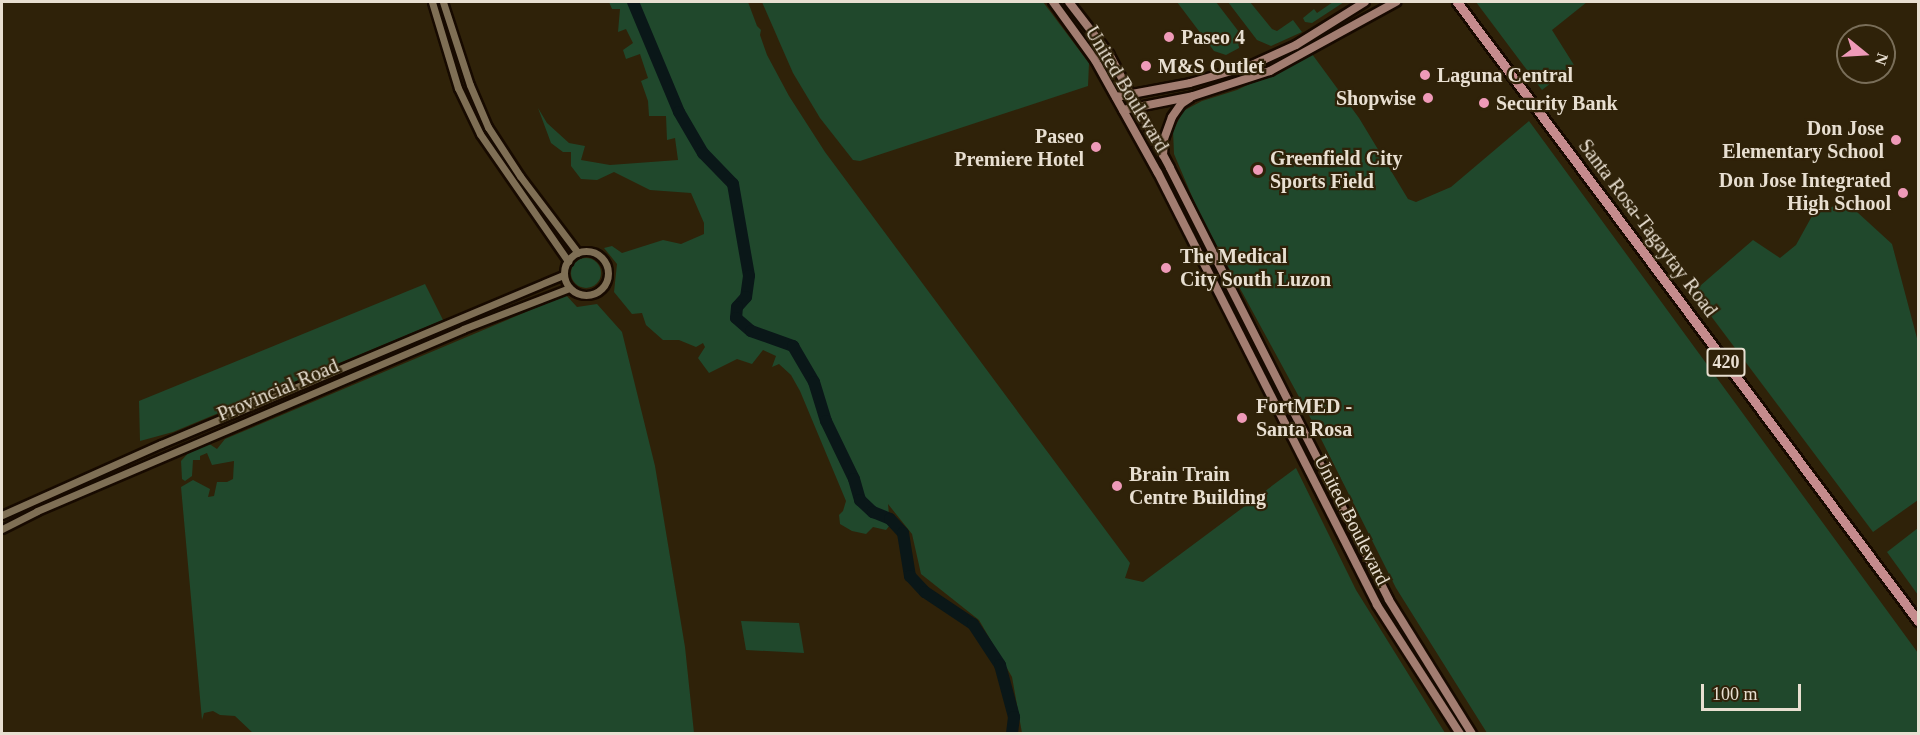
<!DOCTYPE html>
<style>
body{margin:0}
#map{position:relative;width:1920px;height:735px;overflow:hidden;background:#2f2209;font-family:"Times New Roman",serif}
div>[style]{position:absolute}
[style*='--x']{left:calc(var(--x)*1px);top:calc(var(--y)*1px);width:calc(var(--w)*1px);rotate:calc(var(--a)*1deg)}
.green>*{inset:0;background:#20482c}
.round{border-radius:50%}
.river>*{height:12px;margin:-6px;padding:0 6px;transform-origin:6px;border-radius:6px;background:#0a1718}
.roads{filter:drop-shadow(2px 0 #170a00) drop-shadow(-2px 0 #170a00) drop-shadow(0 2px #170a00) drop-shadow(0 -2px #170a00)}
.tertiary>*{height:7px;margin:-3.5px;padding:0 3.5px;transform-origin:3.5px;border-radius:3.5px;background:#7f6f55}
.tertiary>.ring{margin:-3.5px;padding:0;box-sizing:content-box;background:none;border:7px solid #7f6f55;border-radius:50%}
.secondary>*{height:8px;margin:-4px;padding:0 4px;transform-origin:4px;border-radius:4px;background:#a27d71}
.primary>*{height:9px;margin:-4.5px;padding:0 4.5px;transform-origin:4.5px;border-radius:4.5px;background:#c58b8d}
.dots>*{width:16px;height:16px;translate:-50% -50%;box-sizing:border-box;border:3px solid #2f2209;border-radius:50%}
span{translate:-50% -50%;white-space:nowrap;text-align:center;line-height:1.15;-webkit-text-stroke:4.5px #2f2209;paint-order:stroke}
.shield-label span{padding:2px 4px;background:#2f2209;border:2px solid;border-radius:4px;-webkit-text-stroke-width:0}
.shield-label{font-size:18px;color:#e8dfd1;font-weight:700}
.poi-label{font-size:20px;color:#e8dfd1;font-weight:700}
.left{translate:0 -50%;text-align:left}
.right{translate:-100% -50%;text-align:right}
.street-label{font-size:20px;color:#e8dfd1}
.frame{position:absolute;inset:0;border:3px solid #e8dfd1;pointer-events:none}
.north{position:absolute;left:1836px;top:24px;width:60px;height:60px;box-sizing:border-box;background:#2f2209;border:2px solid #796e59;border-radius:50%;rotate:108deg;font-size:16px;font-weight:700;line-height:24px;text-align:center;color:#e8dfd1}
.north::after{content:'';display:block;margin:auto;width:21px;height:27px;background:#ef9ab8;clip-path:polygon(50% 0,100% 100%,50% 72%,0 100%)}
.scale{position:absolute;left:1701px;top:684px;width:100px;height:27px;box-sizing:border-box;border:3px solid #e8dfd1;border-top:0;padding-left:8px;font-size:18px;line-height:21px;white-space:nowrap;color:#e8dfd1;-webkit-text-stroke:4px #2f2209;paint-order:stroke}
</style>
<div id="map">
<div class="green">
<i style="clip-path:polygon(609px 2px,748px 2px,757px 26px,761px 30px,760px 35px,767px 55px,789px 96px,825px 152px,1130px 563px,1125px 578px,1143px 582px,1296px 468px,1356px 590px,1445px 733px,1022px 733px,1012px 677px,979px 620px,921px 574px,912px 534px,888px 504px,890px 525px,886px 530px,873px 527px,866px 534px,852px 531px,840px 524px,839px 515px,843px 511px,846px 501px,800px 391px,791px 375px,779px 364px,772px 367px,776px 356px,763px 350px,752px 364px,737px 359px,709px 373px,698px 358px,705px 347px,703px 343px,696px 347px,679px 340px,663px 340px,646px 325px,642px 313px,632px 314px,614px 292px,617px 264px,604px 248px,612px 246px,622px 253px,663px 240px,681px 244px,704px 234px,704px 223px,691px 193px,650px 190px,614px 172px,597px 180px,581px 179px,571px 166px,571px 152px,563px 152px,551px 143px,538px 108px,547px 123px,569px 143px,585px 146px,581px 160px,610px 165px,678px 160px,675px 138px,667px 140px,666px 116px,649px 116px,648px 101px,641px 81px,648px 78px,640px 54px,626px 59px,623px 50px,633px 43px,626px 29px,618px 32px,620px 9px,612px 9px)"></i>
<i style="clip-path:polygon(762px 2px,1043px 2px,1089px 63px,1088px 86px,860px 161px,853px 160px,820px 118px,793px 73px)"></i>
<i style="clip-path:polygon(1177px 2px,1216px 2px,1239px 32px,1239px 48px,1226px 55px,1214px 51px)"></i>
<i style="clip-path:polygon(1228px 2px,1250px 2px,1272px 29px,1277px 31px,1293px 20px,1302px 32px,1271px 46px,1257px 40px)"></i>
<i style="clip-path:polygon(1333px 2px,1344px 2px,1312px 23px,1305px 22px,1303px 18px,1314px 9px,1317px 13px)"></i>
<i style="clip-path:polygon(1476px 2px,1587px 2px,1552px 30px,1574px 65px,1542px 90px)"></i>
<i style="clip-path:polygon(1312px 54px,1359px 118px,1408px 199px,1416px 202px,1451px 187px,1529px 121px,1918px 653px,1917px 733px,1487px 733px,1396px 588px,1311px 419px,1199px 213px,1174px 154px,1173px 131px,1183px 111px,1202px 101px,1237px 90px)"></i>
<i style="clip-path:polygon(1845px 201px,1892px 244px,1918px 342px,1918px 500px,1873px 532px,1693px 292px,1753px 240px,1780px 258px,1796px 245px,1812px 216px)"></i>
<i class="round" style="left:571px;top:258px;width:30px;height:30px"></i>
<i style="clip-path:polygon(425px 284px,443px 320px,173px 432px,140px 441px,139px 401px)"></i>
<i style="clip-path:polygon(566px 295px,577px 307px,597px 304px,622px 332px,655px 466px,685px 647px,694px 733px,254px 734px,235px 716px,220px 715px,213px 711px,204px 713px,202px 720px,181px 487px,193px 480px,210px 489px,208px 497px,214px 496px,217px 482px,227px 482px,233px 479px,234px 461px,212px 465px,207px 453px,200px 456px,200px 460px,193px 460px,192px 476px,185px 481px,182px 479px,181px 461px,191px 450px,208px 443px,217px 449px,225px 439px)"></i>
<i style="clip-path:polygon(1918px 528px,1918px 595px,1887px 552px)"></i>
<i style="clip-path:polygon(741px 621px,799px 623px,804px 653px,746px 650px)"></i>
</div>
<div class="river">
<i style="--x:633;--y:2;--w:119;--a:67.3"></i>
<i style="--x:679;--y:112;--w:48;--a:59.7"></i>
<i style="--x:703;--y:153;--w:43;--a:45.9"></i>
<i style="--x:733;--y:184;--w:93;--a:80.1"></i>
<i style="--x:749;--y:276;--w:21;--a:98"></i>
<i style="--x:746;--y:297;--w:13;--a:132"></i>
<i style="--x:737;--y:307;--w:11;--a:95"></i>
<i style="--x:736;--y:318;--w:20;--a:41"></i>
<i style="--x:751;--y:331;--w:45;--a:19.7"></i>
<i style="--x:793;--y:346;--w:42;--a:59.7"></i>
<i style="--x:814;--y:382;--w:41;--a:72.9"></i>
<i style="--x:826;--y:421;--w:64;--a:64.2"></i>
<i style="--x:854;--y:479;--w:22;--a:74"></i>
<i style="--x:860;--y:500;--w:18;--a:43"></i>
<i style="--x:873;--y:512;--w:18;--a:22"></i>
<i style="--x:890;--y:519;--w:19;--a:47"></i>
<i style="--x:903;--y:533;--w:44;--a:80.8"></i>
<i style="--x:910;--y:576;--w:22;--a:47"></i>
<i style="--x:925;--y:592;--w:58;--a:33.7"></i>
<i style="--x:973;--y:624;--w:49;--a:56.6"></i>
<i style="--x:1000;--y:665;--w:54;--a:74.9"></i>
<i style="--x:1014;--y:717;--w:17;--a:97"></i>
</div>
<div class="roads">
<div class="tertiary">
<i style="--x:432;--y:2;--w:90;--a:73.2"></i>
<i style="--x:458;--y:88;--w:51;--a:64.4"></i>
<i style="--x:480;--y:134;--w:155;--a:55.3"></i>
<i style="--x:443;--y:2;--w:87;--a:72"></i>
<i style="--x:470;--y:85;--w:46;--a:66.8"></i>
<i style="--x:488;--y:127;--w:59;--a:56.9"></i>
<i style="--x:520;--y:176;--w:96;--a:53"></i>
<i class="ring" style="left:564px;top:251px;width:37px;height:37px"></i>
<i style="--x:2;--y:515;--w:174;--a:-24.1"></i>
<i style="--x:161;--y:444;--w:437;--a:-22.8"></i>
<i style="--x:2;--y:529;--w:39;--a:-27"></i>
<i style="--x:37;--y:511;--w:463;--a:-23.1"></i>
<i style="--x:463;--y:329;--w:114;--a:-21.1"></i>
</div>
<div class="secondary">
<i style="--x:1053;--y:2;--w:72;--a:54.1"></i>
<i style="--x:1095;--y:60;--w:129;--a:60.9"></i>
<i style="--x:1158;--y:173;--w:484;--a:63.1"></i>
<i style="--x:1377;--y:605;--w:153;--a:57.2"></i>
<i style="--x:1069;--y:2;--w:66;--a:52.4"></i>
<i style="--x:1109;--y:54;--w:129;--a:61.8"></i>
<i style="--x:1170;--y:168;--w:484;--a:63.1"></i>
<i style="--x:1389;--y:600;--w:158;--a:58.2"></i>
<i style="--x:1116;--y:97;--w:75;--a:-10.7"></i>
<i style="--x:1190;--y:83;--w:65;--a:-16.2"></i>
<i style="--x:1252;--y:65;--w:48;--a:-24.4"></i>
<i style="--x:1296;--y:45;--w:81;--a:-31.9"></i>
<i style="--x:1123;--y:110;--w:71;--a:-11.3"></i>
<i style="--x:1193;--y:96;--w:81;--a:-18"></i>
<i style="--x:1270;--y:71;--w:144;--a:-28.7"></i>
<i style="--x:1163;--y:155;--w:16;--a:-86"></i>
<i style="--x:1164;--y:139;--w:23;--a:-70"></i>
<i style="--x:1172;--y:117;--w:16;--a:-55"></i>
<i style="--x:1181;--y:104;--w:11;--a:-34"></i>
</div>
<div class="primary">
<i style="--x:1457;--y:2;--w:772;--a:53.32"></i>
</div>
</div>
<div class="dots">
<i style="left:1169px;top:37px;background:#ef9ab8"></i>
<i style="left:1146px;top:66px;background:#ef9ab8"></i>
<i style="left:1425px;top:75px;background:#ef9ab8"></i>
<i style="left:1428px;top:98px;background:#ef9ab8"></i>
<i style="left:1484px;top:103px;background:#ef9ab8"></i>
<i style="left:1896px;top:140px;background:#ef9ab8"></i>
<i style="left:1096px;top:147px;background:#ef9ab8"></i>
<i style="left:1258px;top:170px;background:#ef9ab8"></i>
<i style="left:1903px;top:193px;background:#ef9ab8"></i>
<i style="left:1166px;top:268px;background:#ef9ab8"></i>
<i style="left:1242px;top:418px;background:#ef9ab8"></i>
<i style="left:1117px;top:486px;background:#ef9ab8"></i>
</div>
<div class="shield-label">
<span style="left:1726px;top:362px">420</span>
</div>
<div class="poi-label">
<span class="left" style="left:1181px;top:37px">Paseo 4</span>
<span class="left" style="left:1158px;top:66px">M&amp;S Outlet</span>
<span class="left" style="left:1437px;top:75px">Laguna Central</span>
<span class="right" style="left:1416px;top:98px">Shopwise</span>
<span class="left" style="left:1496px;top:103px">Security Bank</span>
<span class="right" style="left:1884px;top:140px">Don Jose<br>Elementary School</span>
<span class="right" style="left:1084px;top:148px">Paseo<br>Premiere Hotel</span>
<span class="left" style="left:1270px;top:170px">Greenfield City<br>Sports Field</span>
<span class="right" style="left:1891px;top:192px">Don Jose Integrated<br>High School</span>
<span class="left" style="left:1180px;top:268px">The Medical<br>City South Luzon</span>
<span class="left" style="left:1256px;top:418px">FortMED -<br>Santa Rosa</span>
<span class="left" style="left:1129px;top:486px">Brain Train<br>Centre Building</span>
</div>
<div class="street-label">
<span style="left:1127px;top:89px;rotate:59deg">United Boulevard</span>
<span style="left:1648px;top:228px;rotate:53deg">Santa Rosa-Tagaytay Road</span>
<span style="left:278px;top:390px;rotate:-23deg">Provincial Road</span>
<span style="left:1352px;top:520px;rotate:63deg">United Boulevard</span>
</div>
<div class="frame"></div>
<div class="north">N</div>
<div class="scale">100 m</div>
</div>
